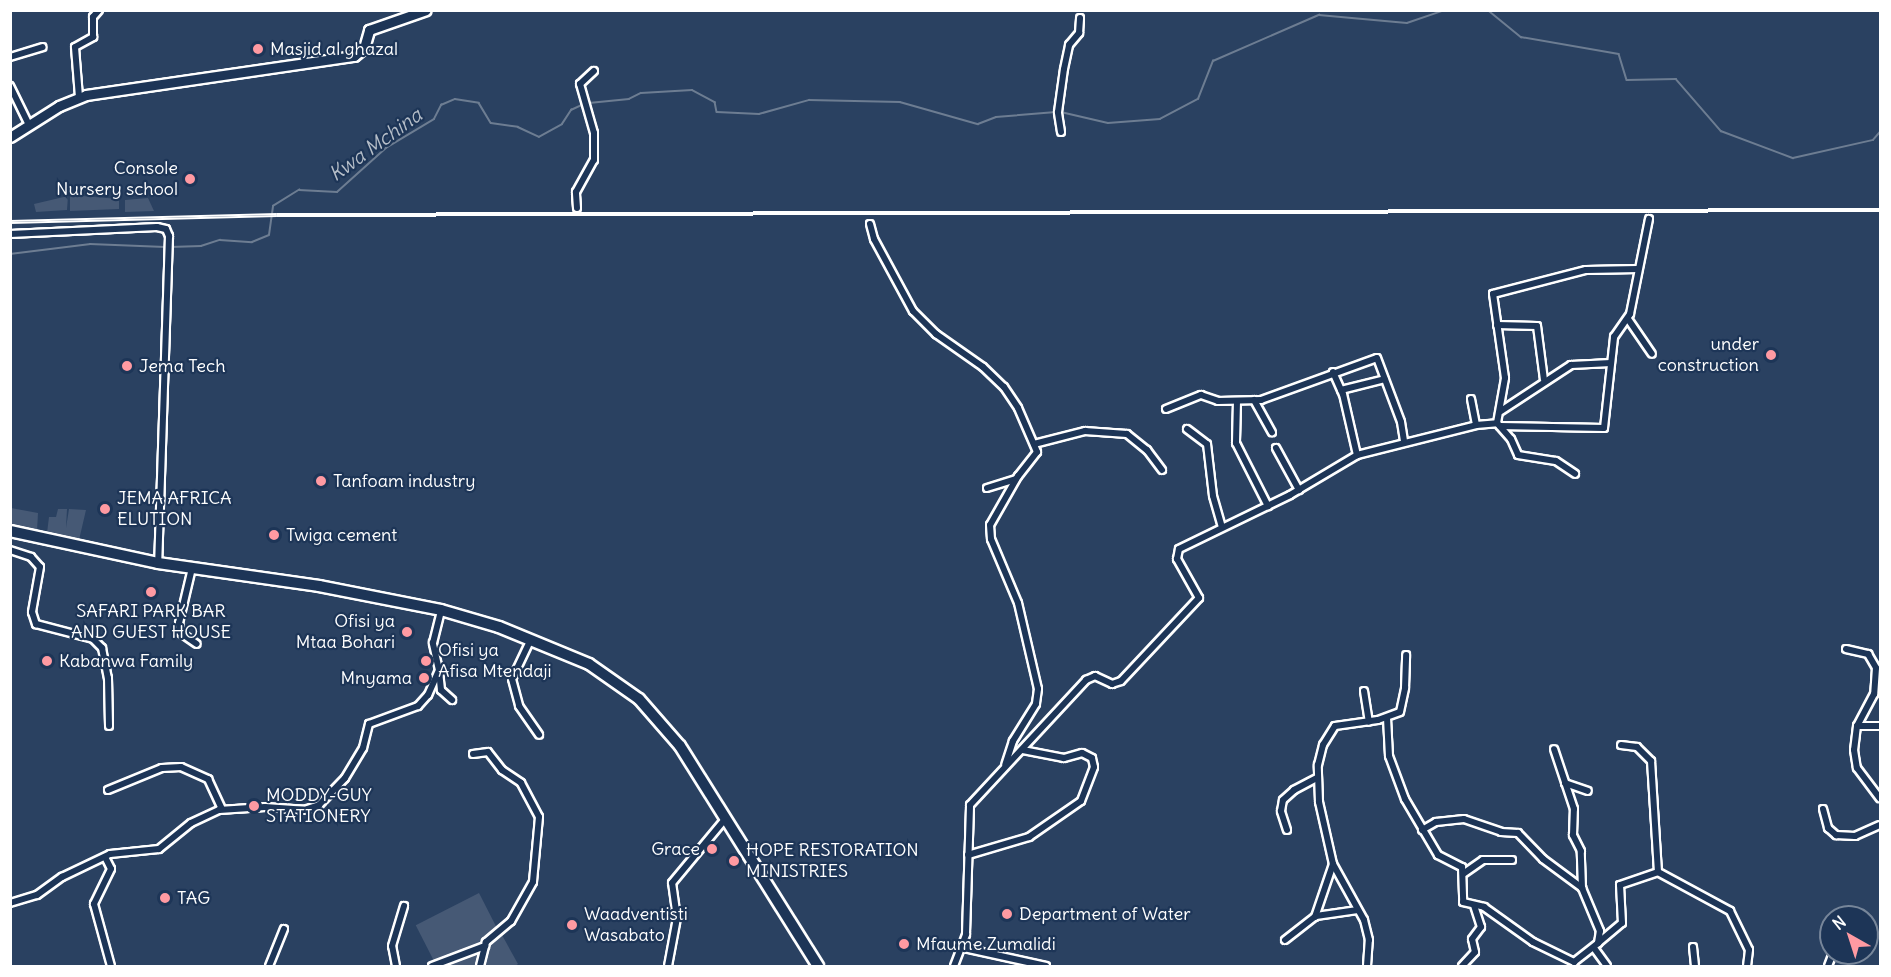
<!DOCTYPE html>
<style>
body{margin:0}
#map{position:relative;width:1891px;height:977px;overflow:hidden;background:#2a4161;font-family:Delius,sans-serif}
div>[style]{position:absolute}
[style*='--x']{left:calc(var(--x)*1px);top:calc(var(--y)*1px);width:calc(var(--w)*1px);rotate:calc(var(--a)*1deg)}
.green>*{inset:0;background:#465975;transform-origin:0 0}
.stream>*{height:1.5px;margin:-0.75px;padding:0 0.75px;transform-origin:0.75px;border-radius:0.75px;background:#6d7d92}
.roads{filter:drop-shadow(2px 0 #fff) drop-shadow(-2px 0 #fff) drop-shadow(0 2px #fff) drop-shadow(0 -2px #fff)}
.street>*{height:6px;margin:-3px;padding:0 3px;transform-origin:3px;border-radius:3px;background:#1d3557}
.secondary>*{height:9px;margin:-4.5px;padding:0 4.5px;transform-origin:4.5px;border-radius:4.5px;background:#1d3557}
.highway>*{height:10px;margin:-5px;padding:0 5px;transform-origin:5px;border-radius:5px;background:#1d3557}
.rail>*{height:4px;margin-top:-2px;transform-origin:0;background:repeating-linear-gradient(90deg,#1d3557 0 4.5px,#fff 0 9px);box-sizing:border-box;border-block:2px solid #fff}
.dots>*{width:16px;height:16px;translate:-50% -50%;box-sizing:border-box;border:3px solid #1d3557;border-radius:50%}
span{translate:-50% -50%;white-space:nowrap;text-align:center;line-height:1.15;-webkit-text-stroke:4.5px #1d3557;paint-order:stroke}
.poi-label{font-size:18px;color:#fff}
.left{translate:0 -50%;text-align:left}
.right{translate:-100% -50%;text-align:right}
.water-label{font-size:20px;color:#b6bec8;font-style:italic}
.frame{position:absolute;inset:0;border:12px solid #fff;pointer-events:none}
.north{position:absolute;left:1819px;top:905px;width:60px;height:60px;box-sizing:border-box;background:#1d3557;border:2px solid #77869a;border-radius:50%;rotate:321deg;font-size:16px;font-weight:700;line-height:24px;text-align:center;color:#fff}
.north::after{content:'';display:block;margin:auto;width:21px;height:27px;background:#ff9aa2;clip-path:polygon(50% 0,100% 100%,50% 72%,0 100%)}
</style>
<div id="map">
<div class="green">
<i style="clip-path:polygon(70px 195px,119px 199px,119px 209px,70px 211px)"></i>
<i style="clip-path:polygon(68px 196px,67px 210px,36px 212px,34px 204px)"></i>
<i style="clip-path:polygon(148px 198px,154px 211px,125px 212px,125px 200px)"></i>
<i style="clip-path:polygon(11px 508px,38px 513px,37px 531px,11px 525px)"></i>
<i style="clip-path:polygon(58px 509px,67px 509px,66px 528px,69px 509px,86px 510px,79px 540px,47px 533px,49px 517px,56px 517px)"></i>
<i style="left:479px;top:893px;width:45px;height:71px;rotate:63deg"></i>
<i style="clip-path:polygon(502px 935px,518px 964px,515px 966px,439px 966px)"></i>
</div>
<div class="stream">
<i style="--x:1488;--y:10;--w:43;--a:39.3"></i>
<i style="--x:1521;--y:37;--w:99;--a:9.8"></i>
<i style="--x:1619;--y:54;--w:27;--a:73"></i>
<i style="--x:1627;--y:80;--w:49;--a:-1.2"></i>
<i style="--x:1676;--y:79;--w:69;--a:49.1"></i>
<i style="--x:1721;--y:131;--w:77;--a:20.6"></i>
<i style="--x:1793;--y:158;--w:82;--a:-12.7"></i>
<i style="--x:1873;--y:140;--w:11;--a:-49"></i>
<i style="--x:589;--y:103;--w:40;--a:-5.7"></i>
<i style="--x:629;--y:99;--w:13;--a:-27"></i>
<i style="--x:641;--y:93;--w:51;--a:-3.4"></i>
<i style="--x:692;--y:90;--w:26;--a:28"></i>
<i style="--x:715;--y:102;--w:10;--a:79"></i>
<i style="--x:717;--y:112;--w:42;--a:2.7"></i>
<i style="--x:759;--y:114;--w:52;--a:-15.6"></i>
<i style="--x:809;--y:100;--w:91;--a:1.3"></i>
<i style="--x:900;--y:102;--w:81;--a:15.8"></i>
<i style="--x:978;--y:124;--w:19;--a:-21"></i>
<i style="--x:996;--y:117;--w:60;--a:-4.8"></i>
<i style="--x:1061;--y:112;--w:48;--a:13.2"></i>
<i style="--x:1108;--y:123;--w:52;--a:-4.4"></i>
<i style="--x:1160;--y:119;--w:43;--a:-27.8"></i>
<i style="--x:1198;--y:99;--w:41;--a:-68.5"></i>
<i style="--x:1213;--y:61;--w:116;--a:-23.5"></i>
<i style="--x:1319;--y:15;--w:88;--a:5.2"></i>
<i style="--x:1407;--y:23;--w:40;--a:-18.9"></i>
<i style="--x:170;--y:247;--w:31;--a:-2"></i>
<i style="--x:201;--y:246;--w:20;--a:-18"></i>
<i style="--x:220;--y:240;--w:32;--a:4"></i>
<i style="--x:252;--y:242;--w:18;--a:-22"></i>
<i style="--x:269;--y:235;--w:29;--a:-82"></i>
<i style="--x:273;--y:206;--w:31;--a:-32"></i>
<i style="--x:299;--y:190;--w:38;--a:3"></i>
<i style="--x:337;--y:192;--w:66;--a:-41.9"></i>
<i style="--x:386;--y:148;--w:56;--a:-31.1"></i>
<i style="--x:434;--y:119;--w:16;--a:-63"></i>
<i style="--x:441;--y:105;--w:15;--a:-23"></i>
<i style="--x:455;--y:99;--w:24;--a:9"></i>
<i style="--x:479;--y:103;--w:23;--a:59"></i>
<i style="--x:491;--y:123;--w:27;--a:8"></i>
<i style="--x:518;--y:127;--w:23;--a:25"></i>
<i style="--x:539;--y:137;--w:26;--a:-29"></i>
<i style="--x:562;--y:124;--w:17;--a:-57"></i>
<i style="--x:571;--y:110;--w:14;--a:-25"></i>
<i style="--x:10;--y:254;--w:81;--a:-7.1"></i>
<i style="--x:90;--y:244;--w:75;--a:2.3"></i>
</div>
<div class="roads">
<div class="street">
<i style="--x:10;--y:57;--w:34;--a:-17"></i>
<i style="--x:10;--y:86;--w:43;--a:64"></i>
<i style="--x:79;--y:97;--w:50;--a:-94.6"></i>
<i style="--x:75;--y:47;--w:21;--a:-29"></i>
<i style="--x:93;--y:37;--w:20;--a:-90"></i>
<i style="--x:93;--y:17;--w:9;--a:-49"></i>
<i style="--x:1061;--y:132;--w:20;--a:-99"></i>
<i style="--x:1058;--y:112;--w:43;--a:-82.1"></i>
<i style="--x:1064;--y:69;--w:25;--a:-78"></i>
<i style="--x:1069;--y:45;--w:16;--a:-50"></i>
<i style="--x:1079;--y:33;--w:15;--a:-86"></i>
<i style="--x:577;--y:208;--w:16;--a:-94"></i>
<i style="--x:576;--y:192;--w:37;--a:-61"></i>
<i style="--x:594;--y:160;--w:27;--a:-90"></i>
<i style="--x:594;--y:133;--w:51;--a:-105.9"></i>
<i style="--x:580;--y:84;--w:19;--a:-43"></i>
<i style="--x:870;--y:224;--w:16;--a:75"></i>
<i style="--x:874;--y:239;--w:82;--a:61.6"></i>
<i style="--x:913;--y:311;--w:33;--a:45"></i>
<i style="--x:936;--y:334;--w:57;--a:35.1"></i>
<i style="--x:983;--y:367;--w:29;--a:44"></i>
<i style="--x:1004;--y:387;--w:25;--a:56"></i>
<i style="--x:1018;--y:408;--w:48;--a:66.6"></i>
<i style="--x:1037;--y:452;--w:31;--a:128"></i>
<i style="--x:1018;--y:476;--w:56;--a:119.7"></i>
<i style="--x:990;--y:525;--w:14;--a:86"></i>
<i style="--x:991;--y:539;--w:69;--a:67.1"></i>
<i style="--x:1018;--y:603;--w:88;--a:76.9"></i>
<i style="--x:1038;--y:689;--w:15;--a:98"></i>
<i style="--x:1036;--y:704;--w:44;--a:121.9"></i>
<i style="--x:1013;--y:741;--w:25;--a:108"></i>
<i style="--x:10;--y:234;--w:147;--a:-2.7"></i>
<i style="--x:157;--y:227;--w:9;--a:13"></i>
<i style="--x:166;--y:229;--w:8;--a:67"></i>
<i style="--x:169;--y:236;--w:327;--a:91.9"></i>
<i style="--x:1628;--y:319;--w:42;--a:55.6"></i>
<i style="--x:1497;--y:325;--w:40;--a:1.4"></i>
<i style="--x:1537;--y:326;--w:54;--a:82.6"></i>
<i style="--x:1333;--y:372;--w:24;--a:66"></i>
<i style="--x:1343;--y:394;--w:63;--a:77.1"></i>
<i style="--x:1341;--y:390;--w:45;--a:-14"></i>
<i style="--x:1471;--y:399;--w:26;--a:79"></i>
<i style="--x:1254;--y:400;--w:37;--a:61"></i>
<i style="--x:1237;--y:401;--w:42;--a:91.4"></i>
<i style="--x:1236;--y:443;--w:71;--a:63.1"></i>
<i style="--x:1166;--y:409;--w:38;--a:-22"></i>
<i style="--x:1201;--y:395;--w:18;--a:19"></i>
<i style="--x:1218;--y:401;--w:43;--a:-1.3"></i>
<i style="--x:1261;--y:400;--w:123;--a:-19.9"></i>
<i style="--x:1377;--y:358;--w:68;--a:69.4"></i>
<i style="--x:1401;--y:422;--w:20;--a:81"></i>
<i style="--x:1501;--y:411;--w:84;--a:-33.3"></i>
<i style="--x:1571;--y:365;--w:40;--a:-2.9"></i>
<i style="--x:1497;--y:423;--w:46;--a:-79.9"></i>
<i style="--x:1505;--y:378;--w:85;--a:-98.1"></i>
<i style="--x:1493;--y:294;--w:96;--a:-14.5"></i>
<i style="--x:1586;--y:270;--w:52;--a:-1.1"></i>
<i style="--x:1500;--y:426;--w:104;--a:1.1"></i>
<i style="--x:1604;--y:428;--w:92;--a:-83.7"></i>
<i style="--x:1614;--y:337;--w:28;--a:-55"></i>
<i style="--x:1630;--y:314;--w:97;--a:-78.7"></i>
<i style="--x:1187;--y:429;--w:25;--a:37"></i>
<i style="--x:1207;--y:444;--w:52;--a:83.4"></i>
<i style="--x:1213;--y:496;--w:32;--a:74"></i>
<i style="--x:1034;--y:444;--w:53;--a:-14.3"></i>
<i style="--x:1085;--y:431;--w:42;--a:4.1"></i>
<i style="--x:1127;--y:434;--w:26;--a:39"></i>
<i style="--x:1147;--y:450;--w:25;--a:53"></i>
<i style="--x:1276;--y:448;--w:48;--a:61.3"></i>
<i style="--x:987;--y:488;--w:30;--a:-17"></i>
<i style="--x:10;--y:550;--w:22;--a:18"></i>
<i style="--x:31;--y:557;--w:13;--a:48"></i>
<i style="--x:40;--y:567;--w:46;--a:100.1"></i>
<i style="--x:32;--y:612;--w:13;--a:72"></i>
<i style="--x:36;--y:624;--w:59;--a:14.7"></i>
<i style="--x:93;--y:639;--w:13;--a:45"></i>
<i style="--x:102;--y:648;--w:31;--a:79"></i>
<i style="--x:108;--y:678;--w:48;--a:88.8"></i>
<i style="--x:192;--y:568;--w:57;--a:103.3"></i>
<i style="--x:179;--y:623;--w:10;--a:79"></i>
<i style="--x:181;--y:633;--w:19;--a:35"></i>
<i style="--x:531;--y:639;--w:44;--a:115.4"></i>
<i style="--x:512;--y:679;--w:28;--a:75"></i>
<i style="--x:519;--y:706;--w:35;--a:55"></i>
<i style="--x:1846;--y:649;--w:23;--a:13"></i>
<i style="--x:1868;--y:654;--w:16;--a:60"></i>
<i style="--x:1876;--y:668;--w:26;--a:94"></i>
<i style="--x:1874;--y:694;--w:36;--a:118"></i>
<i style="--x:1857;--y:726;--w:24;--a:97"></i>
<i style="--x:1854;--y:750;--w:18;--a:81"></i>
<i style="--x:1857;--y:768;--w:38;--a:53"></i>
<i style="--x:439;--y:671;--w:19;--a:84"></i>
<i style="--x:441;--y:690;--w:15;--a:42"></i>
<i style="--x:1364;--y:691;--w:31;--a:81"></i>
<i style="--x:1387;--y:718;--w:38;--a:87"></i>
<i style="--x:1389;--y:756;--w:46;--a:69.6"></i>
<i style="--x:1405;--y:799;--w:65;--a:59.5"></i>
<i style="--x:1438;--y:855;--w:27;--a:27"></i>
<i style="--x:1462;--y:867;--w:35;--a:88"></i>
<i style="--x:1463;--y:902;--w:22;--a:13"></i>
<i style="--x:1484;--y:907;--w:60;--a:35.5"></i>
<i style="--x:1533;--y:942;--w:46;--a:26"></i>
<i style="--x:1574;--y:962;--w:31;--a:-38"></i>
<i style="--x:1598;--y:943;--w:12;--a:-81"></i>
<i style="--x:1600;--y:931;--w:47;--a:-112.7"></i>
<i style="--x:1582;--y:888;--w:37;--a:-92"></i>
<i style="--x:1581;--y:851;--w:18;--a:-117"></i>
<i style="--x:1573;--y:835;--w:26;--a:-88"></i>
<i style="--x:1574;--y:809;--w:63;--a:-108.4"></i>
<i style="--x:1857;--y:726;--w:23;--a:0"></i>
<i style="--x:1621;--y:745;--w:16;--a:7"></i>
<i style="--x:1637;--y:747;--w:20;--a:45"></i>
<i style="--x:1651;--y:761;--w:111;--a:86.4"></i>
<i style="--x:1658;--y:872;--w:82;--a:28.4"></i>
<i style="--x:1730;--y:911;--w:43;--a:64"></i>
<i style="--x:1749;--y:950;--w:16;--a:97"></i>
<i style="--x:473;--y:754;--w:15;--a:-8"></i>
<i style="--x:488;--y:752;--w:23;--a:52"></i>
<i style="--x:502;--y:770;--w:23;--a:34"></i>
<i style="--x:521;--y:783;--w:38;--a:62"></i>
<i style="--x:539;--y:817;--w:65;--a:95.3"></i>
<i style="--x:533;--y:882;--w:45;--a:119.4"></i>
<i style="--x:511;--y:921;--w:33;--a:140"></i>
<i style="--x:486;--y:942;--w:25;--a:104"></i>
<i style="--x:1565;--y:783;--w:24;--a:19"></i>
<i style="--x:108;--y:790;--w:58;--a:-22.2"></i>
<i style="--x:162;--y:768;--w:19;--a:-3"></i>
<i style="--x:181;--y:767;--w:30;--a:24"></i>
<i style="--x:208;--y:779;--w:33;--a:65"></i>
<i style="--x:1823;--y:809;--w:20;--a:75"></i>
<i style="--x:1828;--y:828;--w:11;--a:41"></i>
<i style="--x:1836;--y:835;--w:19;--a:3"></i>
<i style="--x:1855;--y:836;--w:27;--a:-24"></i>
<i style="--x:1287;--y:830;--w:20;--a:-108"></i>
<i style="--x:1281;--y:811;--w:11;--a:-80"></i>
<i style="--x:1283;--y:800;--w:15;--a:-42"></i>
<i style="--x:1294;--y:790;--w:26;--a:-28"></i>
<i style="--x:1422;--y:830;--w:16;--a:-30"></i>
<i style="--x:1436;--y:822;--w:28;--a:-6"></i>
<i style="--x:1464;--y:819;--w:39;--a:19"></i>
<i style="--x:1501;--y:832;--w:17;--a:3"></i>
<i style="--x:1518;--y:833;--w:36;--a:46"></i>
<i style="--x:1543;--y:859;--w:49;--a:36.6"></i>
<i style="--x:968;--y:855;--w:64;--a:-16.4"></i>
<i style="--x:1029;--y:837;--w:63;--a:-34.7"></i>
<i style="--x:1081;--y:801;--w:36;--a:-69"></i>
<i style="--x:1094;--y:767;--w:9;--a:-103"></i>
<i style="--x:1092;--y:758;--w:11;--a:-153"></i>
<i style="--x:1082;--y:753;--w:19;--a:164"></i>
<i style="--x:1064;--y:758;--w:42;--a:-169"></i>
<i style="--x:105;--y:857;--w:13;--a:63"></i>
<i style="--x:111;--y:869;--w:39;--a:116"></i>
<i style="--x:94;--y:904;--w:64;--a:74.7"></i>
<i style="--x:1463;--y:874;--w:24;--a:-35"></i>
<i style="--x:1483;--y:860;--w:29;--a:0"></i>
<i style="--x:10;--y:903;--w:28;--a:-17"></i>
<i style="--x:37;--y:895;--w:31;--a:-36"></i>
<i style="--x:62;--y:877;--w:53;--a:-25.6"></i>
<i style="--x:110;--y:854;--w:49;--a:-5.8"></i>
<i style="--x:159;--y:849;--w:41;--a:-39.1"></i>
<i style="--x:191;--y:823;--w:31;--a:-25"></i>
<i style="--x:219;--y:810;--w:46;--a:-3.7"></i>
<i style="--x:265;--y:807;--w:39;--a:4"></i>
<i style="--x:304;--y:810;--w:16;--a:-18"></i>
<i style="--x:319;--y:805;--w:37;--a:-46"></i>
<i style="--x:345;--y:778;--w:35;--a:-59"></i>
<i style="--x:363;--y:748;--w:25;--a:-76"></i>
<i style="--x:369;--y:724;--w:52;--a:-20.2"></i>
<i style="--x:418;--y:706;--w:15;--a:-48"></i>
<i style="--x:428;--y:695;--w:27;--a:-66"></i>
<i style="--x:439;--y:670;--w:28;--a:-103"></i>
<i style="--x:433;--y:643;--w:34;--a:-76"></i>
<i style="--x:1315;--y:917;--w:56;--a:-71.2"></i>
<i style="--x:1285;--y:940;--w:39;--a:-38"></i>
<i style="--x:1316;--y:916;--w:42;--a:-8.1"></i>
<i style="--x:1598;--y:943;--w:31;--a:-40"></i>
<i style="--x:1622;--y:923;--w:38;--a:-93"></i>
<i style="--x:1620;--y:885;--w:40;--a:-18.9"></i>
<i style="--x:1693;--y:947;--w:19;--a:84"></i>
<i style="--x:964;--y:948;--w:84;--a:12.4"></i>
<i style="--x:1594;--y:948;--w:22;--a:54"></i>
<i style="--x:269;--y:966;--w:40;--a:-68"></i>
<i style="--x:396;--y:966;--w:20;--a:-101"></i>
<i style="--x:392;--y:946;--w:42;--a:-73.3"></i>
<i style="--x:432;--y:966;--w:57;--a:-20.7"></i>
<i style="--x:668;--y:966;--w:49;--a:-79.4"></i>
<i style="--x:677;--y:918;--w:35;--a:-98"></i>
<i style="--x:672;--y:883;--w:85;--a:-50.3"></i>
<i style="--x:954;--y:966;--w:34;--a:-69"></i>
<i style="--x:966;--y:934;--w:129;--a:-88.2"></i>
<i style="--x:970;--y:805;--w:171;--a:-47.1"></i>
<i style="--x:1086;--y:680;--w:10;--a:-24"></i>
<i style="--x:1095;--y:676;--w:19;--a:25"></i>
<i style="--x:1112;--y:684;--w:9;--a:-18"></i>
<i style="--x:1121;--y:681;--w:114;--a:-46.8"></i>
<i style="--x:1199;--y:598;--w:45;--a:-119.4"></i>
<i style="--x:1177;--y:559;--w:10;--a:-79"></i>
<i style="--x:1179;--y:549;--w:123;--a:-25.9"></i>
<i style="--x:1290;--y:495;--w:78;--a:-30.8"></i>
<i style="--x:1357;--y:455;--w:123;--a:-14.1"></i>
<i style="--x:1476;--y:425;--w:21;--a:-5"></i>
<i style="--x:1497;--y:423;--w:21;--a:49"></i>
<i style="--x:1511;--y:439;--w:17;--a:66"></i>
<i style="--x:1518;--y:455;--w:38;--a:9"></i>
<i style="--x:1556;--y:461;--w:23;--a:34"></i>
<i style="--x:1367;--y:966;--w:26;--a:-86"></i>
<i style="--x:1369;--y:940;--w:21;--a:-104"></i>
<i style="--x:1364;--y:920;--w:64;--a:-119"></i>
<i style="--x:1333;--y:864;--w:64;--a:-102.7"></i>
<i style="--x:1319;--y:802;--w:37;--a:-92"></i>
<i style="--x:1318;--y:765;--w:21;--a:-76"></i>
<i style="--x:1323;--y:745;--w:22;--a:-58"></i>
<i style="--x:1335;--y:726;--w:43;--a:-7.9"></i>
<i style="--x:1378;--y:720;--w:23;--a:-20"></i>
<i style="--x:1400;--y:712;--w:25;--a:-78"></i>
<i style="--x:1405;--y:688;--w:33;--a:-88"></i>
<i style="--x:1462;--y:966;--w:19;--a:-47"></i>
<i style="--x:1475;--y:952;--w:13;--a:-103"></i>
<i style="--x:1472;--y:939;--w:15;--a:-53"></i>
<i style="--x:1481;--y:927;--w:23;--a:-108"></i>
<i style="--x:1828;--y:966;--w:14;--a:-69"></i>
</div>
<div class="secondary">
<i style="--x:10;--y:137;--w:58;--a:-32.3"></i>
<i style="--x:59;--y:106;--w:29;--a:-22"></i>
<i style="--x:86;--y:95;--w:271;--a:-8.3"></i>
<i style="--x:354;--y:56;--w:13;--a:-39"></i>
<i style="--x:364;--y:48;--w:19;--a:-74"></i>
<i style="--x:369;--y:30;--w:60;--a:-19.3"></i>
</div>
<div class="highway">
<i style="--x:10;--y:531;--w:151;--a:12.2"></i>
<i style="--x:158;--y:563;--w:163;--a:8.1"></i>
<i style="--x:319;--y:586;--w:124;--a:11.1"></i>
<i style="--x:441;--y:610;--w:60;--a:16.3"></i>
<i style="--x:499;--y:627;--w:97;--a:22.3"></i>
<i style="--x:589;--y:664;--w:61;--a:35"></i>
<i style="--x:639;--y:699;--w:62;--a:48.9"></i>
<i style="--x:680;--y:746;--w:260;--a:57.9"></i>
</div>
</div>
<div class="rail">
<i style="--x:10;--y:222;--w:267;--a:-1.5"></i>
<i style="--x:277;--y:215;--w:1603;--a:-0.18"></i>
</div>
<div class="dots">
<i style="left:258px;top:49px;background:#ff9aa2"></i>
<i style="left:190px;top:179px;background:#ff9aa2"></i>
<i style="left:1771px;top:355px;background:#ff9aa2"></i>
<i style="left:127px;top:366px;background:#ff9aa2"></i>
<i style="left:321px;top:481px;background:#ff9aa2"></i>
<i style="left:105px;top:509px;background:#ff9aa2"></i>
<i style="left:274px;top:535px;background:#ff9aa2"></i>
<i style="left:151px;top:592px;background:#ff9aa2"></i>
<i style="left:407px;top:632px;background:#ff9aa2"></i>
<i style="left:47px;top:661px;background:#ff9aa2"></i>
<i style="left:426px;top:661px;background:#ff9aa2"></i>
<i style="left:424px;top:678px;background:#ff9aa2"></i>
<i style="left:254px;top:806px;background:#ff9aa2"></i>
<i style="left:712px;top:849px;background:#ff9aa2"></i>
<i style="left:734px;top:861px;background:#ff9aa2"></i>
<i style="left:165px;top:898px;background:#ff9aa2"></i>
<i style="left:1007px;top:914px;background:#ff9aa2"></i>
<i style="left:572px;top:925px;background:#ff9aa2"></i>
<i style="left:904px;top:944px;background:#ff9aa2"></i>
</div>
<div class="poi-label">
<span class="left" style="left:270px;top:49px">Masjid al ghazal</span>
<span class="right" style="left:178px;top:179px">Console<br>Nursery school</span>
<span class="right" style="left:1759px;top:355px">under<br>construction</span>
<span class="left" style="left:139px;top:366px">Jema Tech</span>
<span class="left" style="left:333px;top:481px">Tanfoam industry</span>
<span class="left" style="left:117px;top:509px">JEMA AFRICA<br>ELUTION</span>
<span class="left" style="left:286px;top:535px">Twiga cement</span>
<span style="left:151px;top:622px">SAFARI PARK BAR<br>AND GUEST HOUSE</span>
<span class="right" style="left:395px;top:632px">Ofisi ya<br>Mtaa Bohari</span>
<span class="left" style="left:438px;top:661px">Ofisi ya<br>Afisa Mtendaji</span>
<span class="left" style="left:59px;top:661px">Kabanwa Family</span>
<span class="right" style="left:412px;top:678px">Mnyama</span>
<span class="left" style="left:266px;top:806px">MODDY-GUY<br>STATIONERY</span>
<span class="right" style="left:700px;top:849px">Grace</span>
<span class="left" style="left:746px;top:861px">HOPE RESTORATION<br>MINISTRIES</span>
<span class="left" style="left:177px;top:898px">TAG</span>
<span class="left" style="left:1019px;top:914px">Department of Water</span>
<span class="left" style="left:584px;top:925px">Waadventisti<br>Wasabato</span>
<span class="left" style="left:916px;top:944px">Mfaume Zumalidi</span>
</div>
<div class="water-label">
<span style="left:375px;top:144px;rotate:-36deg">Kwa Mchina</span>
</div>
<div class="frame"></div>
<div class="north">N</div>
</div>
